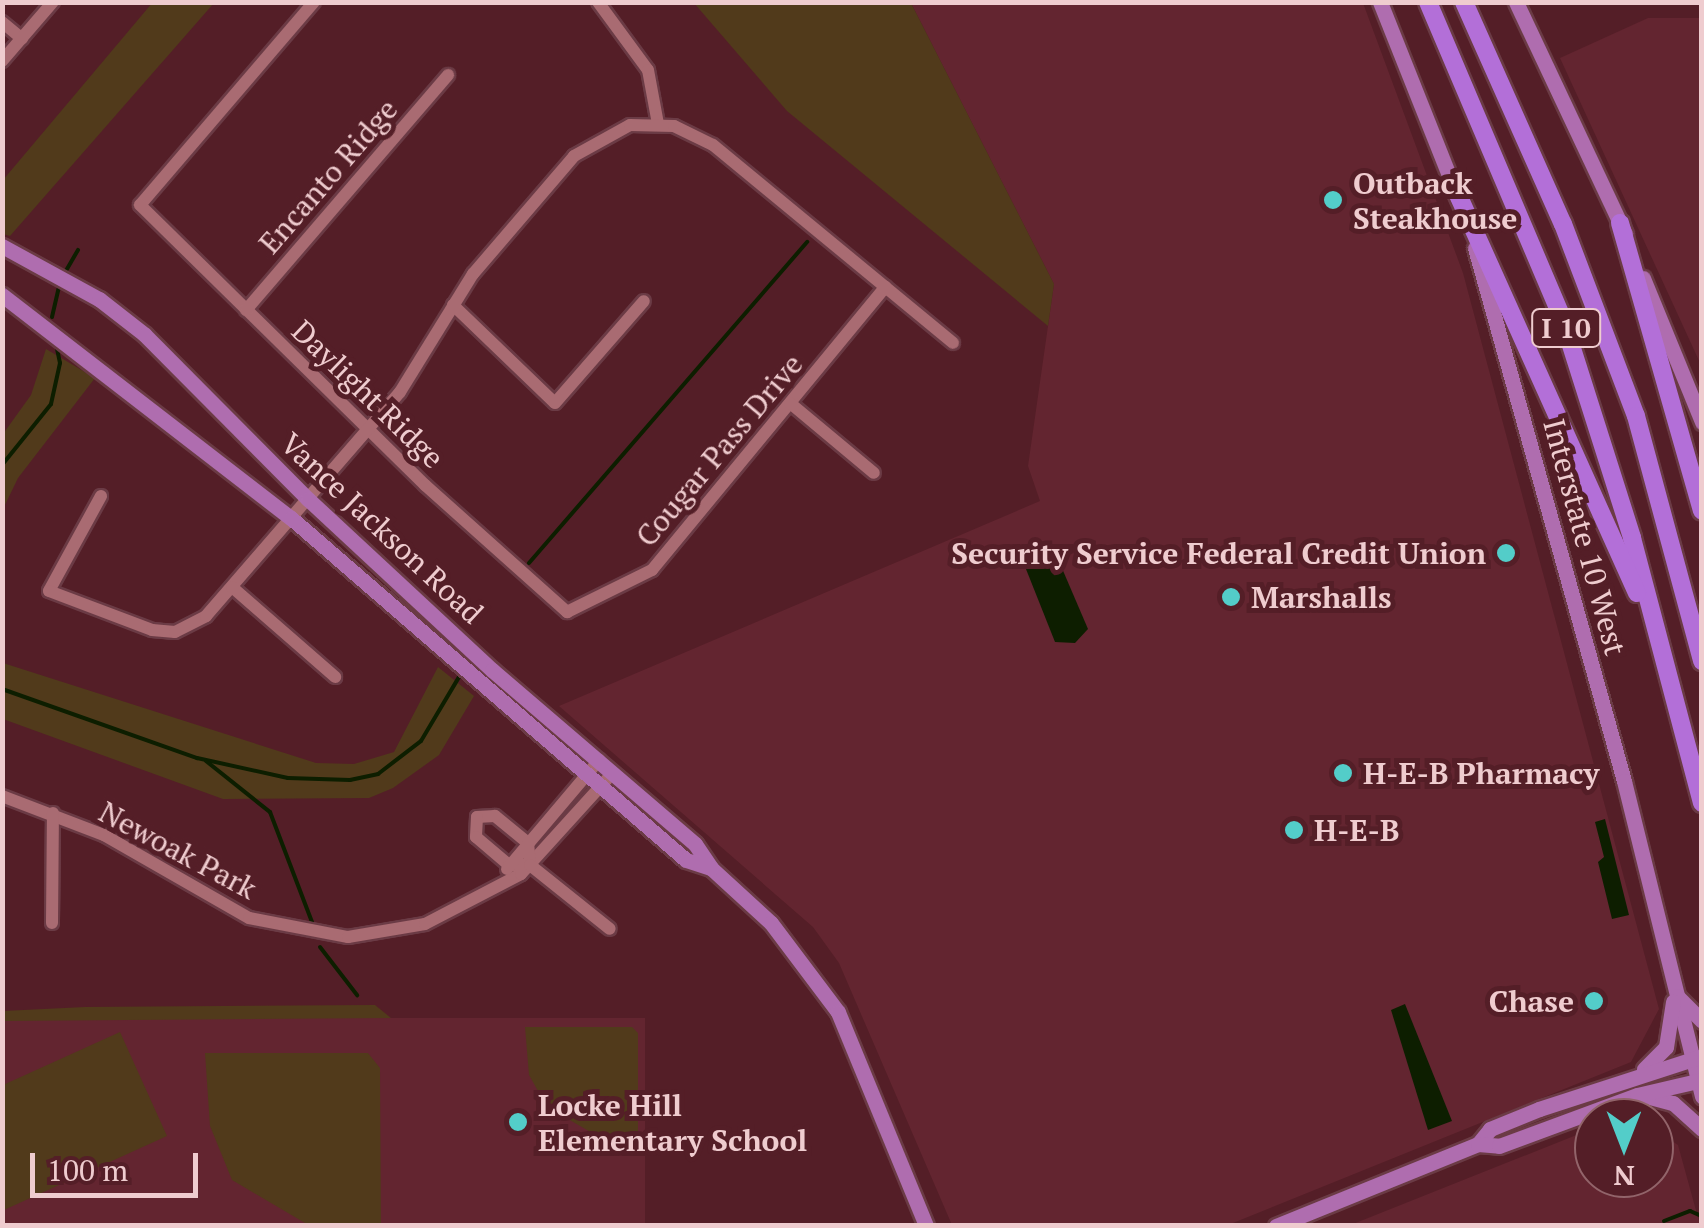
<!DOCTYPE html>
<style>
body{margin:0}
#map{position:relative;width:1704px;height:1228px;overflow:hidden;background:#541e27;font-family:"PT Serif",serif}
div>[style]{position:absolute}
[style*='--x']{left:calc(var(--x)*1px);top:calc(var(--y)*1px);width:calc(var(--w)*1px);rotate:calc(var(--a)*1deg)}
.built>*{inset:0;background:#632530;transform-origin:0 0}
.green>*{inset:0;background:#513a1b}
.water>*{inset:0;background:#0d1e00}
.stream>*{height:4px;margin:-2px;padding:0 2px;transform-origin:2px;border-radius:2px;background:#0d1e00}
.roads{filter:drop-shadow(2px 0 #6b3b45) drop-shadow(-2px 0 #6b3b45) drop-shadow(0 2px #6b3b45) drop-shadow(0 -2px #6b3b45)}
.minor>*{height:12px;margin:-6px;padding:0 6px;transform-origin:6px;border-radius:6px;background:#a96b72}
.major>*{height:15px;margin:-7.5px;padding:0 7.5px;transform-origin:7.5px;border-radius:7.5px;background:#af6daf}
.highway>*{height:18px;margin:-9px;padding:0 9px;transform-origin:9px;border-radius:9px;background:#b36fd8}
.dots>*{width:28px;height:28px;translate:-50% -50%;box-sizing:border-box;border:5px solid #541e27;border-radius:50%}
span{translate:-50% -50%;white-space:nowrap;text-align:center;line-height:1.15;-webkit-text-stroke:10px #541e27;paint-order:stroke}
.shield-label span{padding:2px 8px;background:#541e27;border:2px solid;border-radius:8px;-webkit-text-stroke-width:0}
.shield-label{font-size:28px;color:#efcccf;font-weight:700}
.street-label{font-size:30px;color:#efcccf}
.poi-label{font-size:30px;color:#efcccf;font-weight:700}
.left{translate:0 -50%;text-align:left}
.right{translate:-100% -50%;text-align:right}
.frame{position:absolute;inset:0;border:5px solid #efcccf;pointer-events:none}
.north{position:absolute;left:1574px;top:1098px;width:100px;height:100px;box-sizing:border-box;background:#541e27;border:2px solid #92646a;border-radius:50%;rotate:180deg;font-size:28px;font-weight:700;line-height:40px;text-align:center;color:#efcccf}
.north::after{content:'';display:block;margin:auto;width:35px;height:45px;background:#53cdc9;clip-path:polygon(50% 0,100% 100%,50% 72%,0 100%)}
.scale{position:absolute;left:30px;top:1153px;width:168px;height:45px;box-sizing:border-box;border:5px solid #efcccf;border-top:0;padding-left:12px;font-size:30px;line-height:35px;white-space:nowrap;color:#efcccf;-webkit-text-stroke:8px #541e27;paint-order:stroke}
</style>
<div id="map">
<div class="built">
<i style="clip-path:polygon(911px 3px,1363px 3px,1463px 273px,1659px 1009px,1631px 1062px,1228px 1225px,952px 1225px,839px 963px,813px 927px,559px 706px,1040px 501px,1028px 466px,1054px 284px)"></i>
<i style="clip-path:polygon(1648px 18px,1701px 18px,1701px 365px,1560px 58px)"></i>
<i style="left:645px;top:1018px;width:207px;height:643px;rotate:90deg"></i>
<i style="clip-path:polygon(1594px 1128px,1594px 1178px,1654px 1178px,1654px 1129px,1678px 1145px,1700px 1225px,1348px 1226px)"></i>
</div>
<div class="green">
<i style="clip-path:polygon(153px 2px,214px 3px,10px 236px,3px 234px,3px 180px)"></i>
<i style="clip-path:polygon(694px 3px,911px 3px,1054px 284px,1048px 326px,787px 111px)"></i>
<i style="clip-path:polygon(46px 349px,95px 378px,18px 478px,3px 509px,3px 434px,31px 395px)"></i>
<i style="clip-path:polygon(3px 663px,316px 763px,354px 764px,394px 752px,438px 667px,474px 696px,439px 755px,393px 788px,369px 798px,223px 799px,3px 719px)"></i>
<i style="clip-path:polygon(375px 1005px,391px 1018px,2px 1021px,3px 1011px,85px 1007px)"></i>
<i style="clip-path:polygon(525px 1027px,632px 1027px,638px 1033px,638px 1137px,594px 1134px,547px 1107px,529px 1075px)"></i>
<i style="clip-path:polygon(120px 1032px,167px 1136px,4px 1210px,3px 1085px)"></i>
<i style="clip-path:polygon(205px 1053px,368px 1053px,380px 1068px,381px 1225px,305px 1223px,232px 1180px,210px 1126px)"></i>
</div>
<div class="water">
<i style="clip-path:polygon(1052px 545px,1088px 629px,1075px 643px,1055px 642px,1022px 559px)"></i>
<i style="clip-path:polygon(1605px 819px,1629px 915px,1612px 919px,1598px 862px,1604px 857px,1595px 822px)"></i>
<i style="clip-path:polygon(1405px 1004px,1452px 1121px,1428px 1130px,1391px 1010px)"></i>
</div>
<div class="stream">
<i style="--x:67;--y:269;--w:22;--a:-60"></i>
<i style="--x:52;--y:317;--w:31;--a:-77"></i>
<i style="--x:2;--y:465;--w:78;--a:-51.2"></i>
<i style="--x:51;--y:404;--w:42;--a:-77.6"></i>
<i style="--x:60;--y:363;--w:19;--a:-102"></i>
<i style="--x:529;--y:563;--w:425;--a:-49.1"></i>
<i style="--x:2;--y:689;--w:207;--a:19.5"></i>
<i style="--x:197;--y:758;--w:93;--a:12.4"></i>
<i style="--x:288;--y:778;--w:62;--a:1.8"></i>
<i style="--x:350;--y:780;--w:29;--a:-12"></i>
<i style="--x:378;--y:774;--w:54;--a:-37.5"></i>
<i style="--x:421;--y:741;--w:74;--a:-59.3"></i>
<i style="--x:206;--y:761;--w:82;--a:38.6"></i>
<i style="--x:270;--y:812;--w:118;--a:69.1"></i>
<i style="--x:320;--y:947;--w:61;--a:52.4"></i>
<i style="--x:1664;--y:1221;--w:28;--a:-21"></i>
<i style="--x:1690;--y:1211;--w:13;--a:23"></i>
</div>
<div class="roads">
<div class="minor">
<i style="--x:314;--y:2;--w:267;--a:130.6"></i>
<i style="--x:140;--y:205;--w:400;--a:44.5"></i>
<i style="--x:425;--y:485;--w:191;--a:41.8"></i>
<i style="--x:567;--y:612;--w:95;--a:-26.3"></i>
<i style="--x:652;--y:570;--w:367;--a:-50.5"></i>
<i style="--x:598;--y:2;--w:84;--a:53.7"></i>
<i style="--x:648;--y:70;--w:55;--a:79.5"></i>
<i style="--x:2;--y:22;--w:26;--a:40"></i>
<i style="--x:2;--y:61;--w:78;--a:-49.2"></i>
<i style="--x:453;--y:305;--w:141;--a:43.9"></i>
<i style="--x:555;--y:403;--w:135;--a:-48.9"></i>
<i style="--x:246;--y:310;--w:310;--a:-49.3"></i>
<i style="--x:790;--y:403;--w:109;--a:39.8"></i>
<i style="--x:101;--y:496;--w:108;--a:118.7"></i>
<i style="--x:49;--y:591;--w:110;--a:20.7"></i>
<i style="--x:152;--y:630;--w:23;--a:5"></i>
<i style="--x:175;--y:632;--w:35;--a:-27"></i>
<i style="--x:206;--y:616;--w:296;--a:-49.1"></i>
<i style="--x:400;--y:392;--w:139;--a:-58.3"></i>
<i style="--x:473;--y:274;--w:155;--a:-49.4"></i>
<i style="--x:574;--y:156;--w:64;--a:-29"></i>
<i style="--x:630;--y:125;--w:44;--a:1.3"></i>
<i style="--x:674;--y:126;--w:43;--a:26"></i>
<i style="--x:713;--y:145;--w:311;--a:39.5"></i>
<i style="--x:232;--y:587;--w:137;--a:41.1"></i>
<i style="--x:2;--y:796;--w:109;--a:20.9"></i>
<i style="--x:104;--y:835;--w:167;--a:29.8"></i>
<i style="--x:249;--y:918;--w:101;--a:10.9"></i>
<i style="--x:348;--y:937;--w:78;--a:-9.6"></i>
<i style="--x:425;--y:924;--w:108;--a:-27.5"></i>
<i style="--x:521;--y:874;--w:128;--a:-47.8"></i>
<i style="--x:530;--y:865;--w:22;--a:-95"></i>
<i style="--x:528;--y:843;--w:43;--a:-140.7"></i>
<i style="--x:495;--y:816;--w:18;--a:177"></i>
<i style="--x:477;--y:817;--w:20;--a:93"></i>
<i style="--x:476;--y:837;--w:43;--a:40.3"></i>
<i style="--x:509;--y:865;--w:21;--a:0"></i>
<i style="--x:530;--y:865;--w:102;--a:38.7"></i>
<i style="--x:507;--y:869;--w:143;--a:-49.8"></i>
<i style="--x:52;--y:923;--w:110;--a:-89.5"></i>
</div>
<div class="major">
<i style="--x:1380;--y:2;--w:211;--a:68.3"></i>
<i style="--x:1516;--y:2;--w:256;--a:64.8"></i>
<i style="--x:2;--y:246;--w:111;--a:28.7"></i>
<i style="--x:99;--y:299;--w:58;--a:38"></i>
<i style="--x:145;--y:335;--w:231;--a:45.2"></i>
<i style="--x:308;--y:499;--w:251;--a:42.9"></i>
<i style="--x:492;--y:670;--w:267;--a:40.6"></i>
<i style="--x:695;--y:844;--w:29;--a:56"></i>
<i style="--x:711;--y:868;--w:81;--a:42.5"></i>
<i style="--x:771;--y:923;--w:111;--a:53"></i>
<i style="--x:838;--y:1012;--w:231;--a:67.6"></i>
<i style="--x:1475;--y:248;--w:553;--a:74.38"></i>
<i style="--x:1624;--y:781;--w:325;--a:76.1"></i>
<i style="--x:1643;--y:278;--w:156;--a:67.7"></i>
<i style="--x:2;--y:295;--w:365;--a:37.7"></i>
<i style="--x:291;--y:518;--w:522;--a:40.89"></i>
<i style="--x:686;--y:860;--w:26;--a:18"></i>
<i style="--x:1677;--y:996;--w:35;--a:45"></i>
<i style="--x:1644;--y:1069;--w:31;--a:-45"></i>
<i style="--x:1666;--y:1047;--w:46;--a:-81.2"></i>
<i style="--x:1646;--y:1096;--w:28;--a:15"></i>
<i style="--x:1673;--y:1103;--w:39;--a:42"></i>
<i style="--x:1478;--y:1144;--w:19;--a:-51"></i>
<i style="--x:1490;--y:1129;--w:53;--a:-22.2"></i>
<i style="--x:1539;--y:1109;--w:168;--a:-18"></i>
<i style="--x:1276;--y:1226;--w:218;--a:-22.1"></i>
<i style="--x:1478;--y:1144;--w:21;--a:5"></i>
<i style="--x:1499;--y:1146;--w:147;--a:-20.3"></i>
<i style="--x:1637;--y:1095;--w:67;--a:-13"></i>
</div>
<div class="highway">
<i style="--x:1428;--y:2;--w:345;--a:67"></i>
<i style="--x:1563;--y:320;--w:229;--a:72.4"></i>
<i style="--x:1632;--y:538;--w:274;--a:75.2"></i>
<i style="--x:1464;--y:2;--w:243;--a:66"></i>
<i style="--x:1563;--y:224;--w:205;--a:69.2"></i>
<i style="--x:1636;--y:416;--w:254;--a:74.9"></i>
<i style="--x:1455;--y:188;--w:444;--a:65.8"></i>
<i style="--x:1620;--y:223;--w:299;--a:74.1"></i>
</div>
</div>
<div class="dots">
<i style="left:1333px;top:200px;background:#53cdc9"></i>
<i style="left:1506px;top:553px;background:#53cdc9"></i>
<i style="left:1231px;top:597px;background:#53cdc9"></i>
<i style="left:1343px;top:773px;background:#53cdc9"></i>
<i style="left:1294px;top:830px;background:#53cdc9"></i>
<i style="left:1594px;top:1001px;background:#53cdc9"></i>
<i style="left:518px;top:1122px;background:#53cdc9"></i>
</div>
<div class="shield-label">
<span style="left:1566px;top:328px">I 10</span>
</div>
<div class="street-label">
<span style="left:328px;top:176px;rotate:-49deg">Encanto Ridge</span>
<span style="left:368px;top:394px;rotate:44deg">Daylight Ridge</span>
<span style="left:719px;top:450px;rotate:-50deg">Cougar Pass Drive</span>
<span style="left:382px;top:528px;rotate:43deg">Vance Jackson Road</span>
<span style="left:1585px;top:537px;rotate:75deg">Interstate 10 West</span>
<span style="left:178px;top:850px;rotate:28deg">Newoak Park</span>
</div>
<div class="poi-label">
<span class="left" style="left:1353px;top:200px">Outback<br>Steakhouse</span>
<span class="right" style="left:1486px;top:553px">Security Service Federal Credit Union</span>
<span class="left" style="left:1251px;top:597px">Marshalls</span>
<span class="left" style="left:1363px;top:773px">H-E-B Pharmacy</span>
<span class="left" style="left:1314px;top:830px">H-E-B</span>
<span class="right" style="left:1574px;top:1001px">Chase</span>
<span class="left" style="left:538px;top:1122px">Locke Hill<br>Elementary School</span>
</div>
<div class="frame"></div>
<div class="north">N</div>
<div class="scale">100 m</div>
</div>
